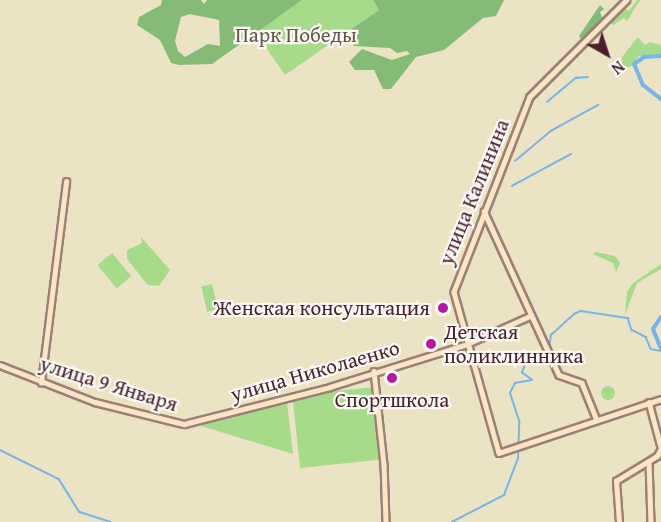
<!DOCTYPE html>
<meta charset="utf-8">
<style>
body{margin:0}
#map{position:relative;width:661px;height:522px;overflow:hidden;background:#ebe3c3;font-family:"Gentium Book Plus",serif}
div>[style]{position:absolute}
[style*='--x']{left:calc(var(--x)*1px);top:calc(var(--y)*1px);width:calc(var(--w)*1px);rotate:calc(var(--a)*1deg)}
.green>*{inset:0;background:#a6db8b;transform-origin:0 0}
.round{border-radius:50%}
.forest>*{inset:0;background:#84bb77}
.stream>*{height:1.5px;margin:-0.75px;padding:0 0.75px;transform-origin:0.75px;border-radius:0.75px;background:#77b4e9}
.river>*{height:4px;margin:-2px;padding:0 2px;transform-origin:2px;border-radius:2px;background:#77b4e9}
.roads{filter:drop-shadow(2px 0 #9a8177) drop-shadow(-2px 0 #9a8177) drop-shadow(0 2px #9a8177) drop-shadow(0 -2px #9a8177)}
.secondary>*{height:4.5px;margin:-2.25px;padding:0 2.25px;transform-origin:2.25px;border-radius:2.25px;background:#fde5c5}
.dots>*{width:16px;height:16px;translate:-50% -50%;box-sizing:border-box;border:3px solid #fdfcf7;border-radius:50%}
span{translate:-50% -50%;white-space:nowrap;text-align:center;line-height:1.15;-webkit-text-stroke:4.5px #fdfcf7;paint-order:stroke}
.park-label{font-size:21px;color:#665748}
.street-label{font-size:21px;color:#4a1f2b}
.poi-label{font-size:21px;color:#4a1f2b}
.right{translate:-100% -50%;text-align:right}
.left{translate:0 -50%;text-align:left}
.north{position:absolute;left:577px;top:24px;width:60px;height:60px;-webkit-text-stroke:4px #fdfcf7;paint-order:stroke;rotate:141deg;font-size:16px;font-weight:700;line-height:24px;text-align:center;color:#4a1f2b}
.north::after{content:'';display:block;margin:auto;width:21px;height:27px;background:#4a1f2b;clip-path:polygon(50% 0,100% 100%,50% 72%,0 100%)}
</style>
<div id="map">
<div class="green">
<i style="clip-path:polygon(302px 0,373px 0,379px 10px,285px 75px,255px 32px)"></i>
<i style="clip-path:polygon(637px 0,640px 0,627px 21px,624px 18px,613px 25px,611px 23px,622px 7px,629px 11px)"></i>
<i style="clip-path:polygon(638px 37px,645px 45px,650px 42px,661px 45px,661px 55px,639px 56px,632px 66px,622px 69px,622px 57px)"></i>
<i style="clip-path:polygon(141px 237px,170px 270px,159px 286px,148px 285px,127px 259px,127px 250px,142px 243px)"></i>
<i style="clip-path:polygon(596px 252px,615px 256px,620px 263px,616px 272px,613px 263px,593px 254px)"></i>
<i style="left:112px;top:253px;width:30px;height:19px;rotate:50deg"></i>
<i style="clip-path:polygon(661px 264px,661px 269px,637px 283px,625px 315px,627px 292px,633px 283px)"></i>
<i style="left:212px;top:284px;width:26px;height:11px;rotate:77deg"></i>
<i class="round" style="left:601px;top:386px;width:14px;height:14px"></i>
<i style="left:373px;top:387px;width:73px;height:81px;rotate:84deg"></i>
<i style="clip-path:polygon(287px 402px,293px 454px,198px 425px,265px 408px)"></i>
</div>
<div class="forest">
<i style="clip-path:polygon(evenodd,162px 0,201px 0,204px 4px,207px 0,302px 0,212px 64px,179px 65px,171px 63px,160px 40px,137px 25px,139px 17px,161px 5px,162px 0,190px 14px,219px 20px,220px 46px,208px 44px,185px 57px,178px 51px,175px 41px,181px 17px,190px 14px)"></i>
<i style="clip-path:polygon(373px 0,504px 0,496px 16px,483px 18px,444px 50px,416px 57px,391px 89px,383px 89px,374px 70px,355px 70px,349px 62px,362px 49px,392px 60px,410px 54px,407px 51px,397px 53px,390px 48px,354px 46px,347px 32px,379px 10px)"></i>
<i style="clip-path:polygon(600px 5px,604px 9px,600px 12px,603px 20px,582px 41px,579px 36px)"></i>
</div>
<div class="stream">
<i style="--x:547;--y:102;--w:38;--a:-40"></i>
<i style="--x:576;--y:78;--w:12;--a:-5"></i>
<i style="--x:515;--y:161;--w:47;--a:-39.8"></i>
<i style="--x:551;--y:131;--w:54;--a:-29"></i>
<i style="--x:512;--y:186;--w:67;--a:-28.5"></i>
<i style="--x:0;--y:450;--w:66;--a:26.2"></i>
<i style="--x:59;--y:479;--w:39;--a:58"></i>
<i style="--x:80;--y:512;--w:32;--a:18"></i>
<i style="--x:452;--y:522;--w:59;--a:-27.4"></i>
<i style="--x:504;--y:495;--w:39;--a:-69"></i>
<i style="--x:518;--y:459;--w:38;--a:-88"></i>
<i style="--x:519;--y:421;--w:29;--a:-108"></i>
<i style="--x:510;--y:393;--w:11;--a:-63"></i>
<i style="--x:515;--y:383;--w:17;--a:-10"></i>
<i style="--x:532;--y:380;--w:12;--a:-145"></i>
<i style="--x:522;--y:373;--w:21;--a:-71"></i>
<i style="--x:529;--y:353;--w:12;--a:5"></i>
<i style="--x:541;--y:354;--w:9;--a:-32"></i>
<i style="--x:549;--y:349;--w:14;--a:-82"></i>
<i style="--x:551;--y:335;--w:31;--a:-42"></i>
<i style="--x:574;--y:314;--w:8;--a:-23"></i>
<i style="--x:581;--y:311;--w:48;--a:8.5"></i>
<i style="--x:628;--y:318;--w:13;--a:72"></i>
<i style="--x:632;--y:330;--w:16;--a:27"></i>
<i style="--x:646;--y:337;--w:13;--a:67"></i>
<i style="--x:651;--y:349;--w:10;--a:11"></i>
</div>
<div class="river">
<i style="--x:661;--y:56;--w:17;--a:177"></i>
<i style="--x:644;--y:57;--w:12;--a:145"></i>
<i style="--x:634;--y:64;--w:23;--a:67"></i>
<i style="--x:643;--y:85;--w:23;--a:38"></i>
<i style="--x:661;--y:317;--w:14;--a:124"></i>
<i style="--x:653;--y:329;--w:22;--a:68"></i>
</div>
<div class="roads">
<div class="secondary">
<i style="--x:627;--y:0;--w:137;--a:135"></i>
<i style="--x:530;--y:97;--w:209;--a:111.3"></i>
<i style="--x:454;--y:292;--w:167;--a:74.4"></i>
<i style="--x:499;--y:453;--w:171;--a:-18.4"></i>
<i style="--x:484;--y:211;--w:180;--a:65.4"></i>
<i style="--x:559;--y:375;--w:24;--a:19"></i>
<i style="--x:582;--y:383;--w:40;--a:68"></i>
<i style="--x:0;--y:365;--w:102;--a:21.3"></i>
<i style="--x:95;--y:402;--w:92;--a:13.9"></i>
<i style="--x:184;--y:424;--w:151;--a:-14.2"></i>
<i style="--x:330;--y:387;--w:144;--a:-17.4"></i>
<i style="--x:467;--y:344;--w:69;--a:-24"></i>
<i style="--x:374;--y:371;--w:94;--a:83.9"></i>
<i style="--x:384;--y:464;--w:58;--a:88"></i>
<i style="--x:41;--y:383;--w:203;--a:-82.9"></i>
<i style="--x:649;--y:402;--w:47;--a:75.1"></i>
<i style="--x:649;--y:462;--w:60;--a:88.1"></i>
<i style="--x:619;--y:522;--w:41;--a:-94.2"></i>
<i style="--x:616;--y:481;--w:48;--a:-31.4"></i>
<i style="--x:657;--y:456;--w:8;--a:-60"></i>
</div>
</div>
<div class="dots">
<i style="left:443px;top:308px;background:#b5179e"></i>
<i style="left:431px;top:344px;background:#b5179e"></i>
<i style="left:392px;top:378px;background:#b5179e"></i>
</div>
<div class="park-label">
<span style="left:296px;top:35px">Парк Победы</span>
</div>
<div class="street-label">
<span style="left:474px;top:192px;rotate:-68deg">улица Калинина</span>
<span style="left:315px;top:371px;rotate:-16deg">улица Николаенко</span>
<span style="left:109px;top:384px;rotate:17deg">улица 9 Января</span>
</div>
<div class="poi-label">
<span class="right" style="left:430px;top:308px">Женская консультация</span>
<span class="left" style="left:444px;top:344px">Детская<br>поликлинника</span>
<span style="left:392px;top:400px">Спортшкола</span>
</div>
<div class="north">N</div>
</div>
